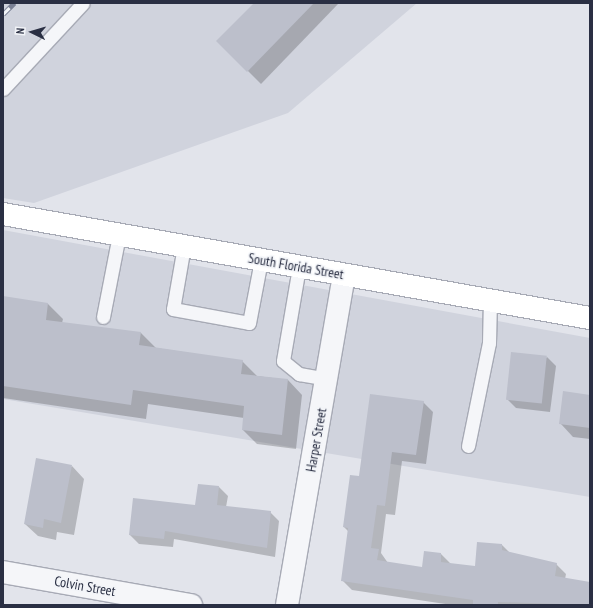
<!DOCTYPE html>
<style>
body{margin:0}
#map{position:relative;width:593px;height:608px;overflow:hidden;background:#e2e4eb;font-family:"PT Sans Narrow",sans-serif}
div>[style]{position:absolute}
[style*='--x']{left:calc(var(--x)*1px);top:calc(var(--y)*1px);width:calc(var(--w)*1px);rotate:calc(var(--a)*1deg)}
.built>*{inset:0;background:#d0d3dd}
.shadow>*{inset:0;background:#0003}
.building>*{inset:0;background:#bcbfcb;transform-origin:0 0}
.roads{filter:drop-shadow(1px 0 #a7aab5) drop-shadow(-1px 0 #a7aab5) drop-shadow(0 1px #a7aab5) drop-shadow(0 -1px #a7aab5)}
.lane>*{height:13px;margin:-6.5px;padding:0 6.5px;transform-origin:6.5px;border-radius:6.5px;background:#f5f6f9}
.street>*{height:22px;margin:-11px;padding:0 11px;transform-origin:11px;border-radius:11px;background:#f5f6f9}
.secondary>*{height:22px;margin:-11px;padding:0 11px;transform-origin:11px;border-radius:11px;background:#fff}
.rail>*{height:4.5px;margin-top:-2.25px;transform-origin:0;background:repeating-linear-gradient(90deg,#f2f4f8 0 9px,#7b8195 0 18px);box-sizing:border-box;border-block:1px solid #7b8195}
span{translate:-50% -50%;white-space:nowrap;text-align:center;line-height:1.15;-webkit-text-stroke:3px #f2f4f8;paint-order:stroke}
.street-label{font-size:14px;color:#2a2f43}
.frame{position:absolute;inset:0;border:4px solid #2a2f43;pointer-events:none}
.north{position:absolute;left:12px;top:12px;width:40px;height:40px;-webkit-text-stroke:3px #f2f4f8;paint-order:stroke;rotate:275deg;font-size:11px;font-weight:700;line-height:16px;text-align:center;color:#2a2f43}
.north::after{content:'';display:block;margin:auto;width:14px;height:18px;background:#2a2f43;clip-path:polygon(50% 0,100% 100%,50% 72%,0 100%)}
</style>
<div id="map">
<div class="built">
<i style="clip-path:polygon(3px 3px,417px 3px,288px 113px,34px 203px,3px 198px)"></i>
<i style="clip-path:polygon(3px 230px,590px 338px,590px 497px,3px 399px)"></i>
</div>
<div class="shadow">
<i style="clip-path:polygon(255px 3px,339px 3px,261px 84px,218px 41px)"></i>
<i style="clip-path:polygon(3px 297px,48px 304px,63px 319px,62px 323px,141px 333px,156px 348px,242px 361px,257px 376px,288px 380px,302px 395px,296px 449px,257px 444px,243px 430px,244px 418px,148px 404px,146px 419px,3px 398px)"></i>
<i style="clip-path:polygon(547px 357px,556px 366px,550px 412px,516px 408px,507px 399px)"></i>
<i style="clip-path:polygon(590px 396px,590px 439px,573px 437px,561px 424px)"></i>
<i style="clip-path:polygon(423px 402px,433px 412px,426px 464px,402px 461px,395px 515px,386px 514px,381px 553px,388px 563px,423px 568px,441px 554px,451px 564px,476px 567px,502px 545px,510px 553px,556px 564px,566px 574px,565px 579px,590px 583px,590px 605px,452px 605px,352px 590px,342px 580px,349px 532px,344px 527px,359px 477px)"></i>
<i style="clip-path:polygon(72px 466px,84px 479px,74px 535px,57px 532px,56px 540px,38px 536px,25px 524px)"></i>
<i style="clip-path:polygon(219px 487px,228px 496px,226px 507px,270px 512px,279px 521px,275px 557px,174px 539px,173px 547px,139px 544px,130px 535px,196px 506px)"></i>
</div>
<div class="building">
<i style="clip-path:polygon(254px 3px,314px 3px,247px 72px,216px 41px)"></i>
<i style="clip-path:polygon(3px 296px,48px 303px,46px 320px,141px 332px,139px 345px,243px 360px,241px 374px,288px 379px,282px 435px,242px 430px,244px 406px,133px 390px,131px 405px,3px 386px)"></i>
<i style="left:511px;top:352px;width:36px;height:48px;rotate:6deg"></i>
<i style="clip-path:polygon(563px 391px,590px 395px,590px 428px,559px 424px)"></i>
<i style="clip-path:polygon(370px 394px,424px 401px,416px 455px,392px 452px,385px 506px,377px 505px,371px 548px,379px 549px,377px 560px,422px 567px,424px 551px,441px 553px,441px 562px,475px 566px,477px 542px,502px 544px,502px 550px,557px 563px,555px 576px,590px 582px,590px 605px,498px 602px,498px 605px,473px 605px,473px 600px,341px 581px,348px 528px,343px 527px,350px 475px,359px 476px)"></i>
<i style="clip-path:polygon(36px 458px,72px 465px,61px 523px,44px 519px,43px 528px,24px 524px)"></i>
<i style="clip-path:polygon(198px 484px,219px 486px,217px 505px,271px 511px,267px 548px,165px 531px,164px 539px,129px 535px,133px 498px,195px 505px)"></i>
</div>
<div class="roads">
<div class="lane">
<i style="--x:3;--y:89;--w:117;--a:-47.1"></i>
<i style="--x:184;--y:246;--w:64;--a:99.9"></i>
<i style="--x:173;--y:309;--w:77;--a:10.4"></i>
<i style="--x:249;--y:323;--w:64;--a:-79.2"></i>
<i style="--x:299;--y:267;--w:95;--a:99.7"></i>
<i style="--x:283;--y:361;--w:21;--a:39"></i>
<i style="--x:299;--y:374;--w:27;--a:10"></i>
<i style="--x:103;--y:317;--w:84;--a:-79"></i>
<i style="--x:468;--y:446;--w:105;--a:-78.5"></i>
<i style="--x:489;--y:343;--w:43;--a:-88.7"></i>
</div>
<div class="street">
<i style="--x:3;--y:572;--w:191;--a:10"></i>
<i style="--x:287;--y:605;--w:335;--a:-80.2"></i>
</div>
<div class="secondary">
<i style="--x:3;--y:214;--w:596;--a:10.05"></i>
</div>
</div>
<div class="rail">
<i style="--x:3;--y:14;--w:16;--a:-45"></i>
</div>
<div class="street-label">
<span style="left:296px;top:266px;rotate:10deg">South Florida Street</span>
<span style="left:316px;top:440px;rotate:-80deg">Harper Street</span>
<span style="left:85px;top:586px;rotate:10deg">Colvin Street</span>
</div>
<div class="frame"></div>
<div class="north">N</div>
</div>
